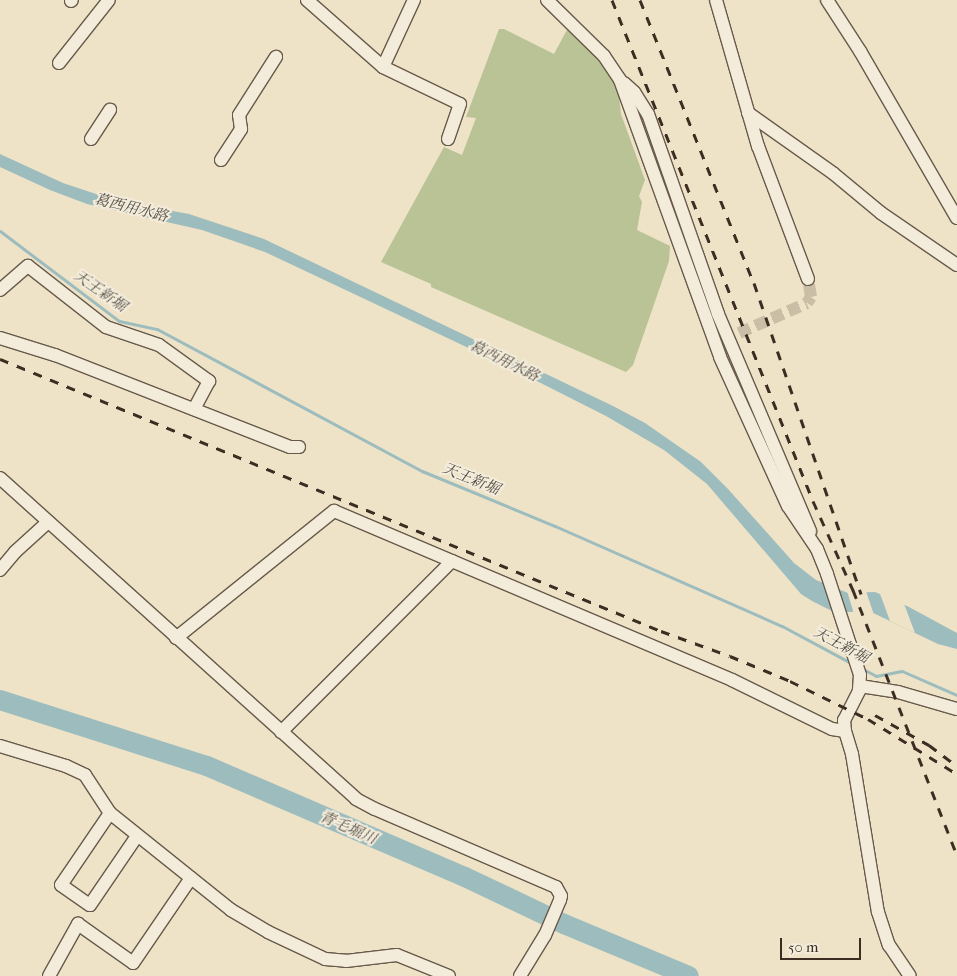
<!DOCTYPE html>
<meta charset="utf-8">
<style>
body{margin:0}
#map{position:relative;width:957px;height:976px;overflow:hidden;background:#eee2c7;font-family:"IM FELL French Canon","Noto Serif JP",serif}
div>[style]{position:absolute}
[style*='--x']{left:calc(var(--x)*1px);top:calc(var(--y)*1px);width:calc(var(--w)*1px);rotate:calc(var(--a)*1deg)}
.green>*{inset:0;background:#b9c395}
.water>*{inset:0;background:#9cbcbe}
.pier>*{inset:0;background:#eee2c7}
.stream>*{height:3px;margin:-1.5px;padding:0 1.5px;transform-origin:1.5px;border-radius:1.5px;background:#9cbcbe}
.river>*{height:20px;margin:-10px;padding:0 10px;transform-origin:10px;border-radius:10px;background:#9cbcbe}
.minor-tunnel>*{height:12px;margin-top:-6px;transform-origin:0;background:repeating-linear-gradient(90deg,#cabea6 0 12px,transparent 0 18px)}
.roads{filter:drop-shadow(1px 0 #685a4a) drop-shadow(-1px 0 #685a4a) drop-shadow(0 1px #685a4a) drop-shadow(0 -1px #685a4a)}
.minor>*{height:12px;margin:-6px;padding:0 6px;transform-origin:6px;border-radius:6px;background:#f4ecdb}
.rail>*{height:3px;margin-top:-1.5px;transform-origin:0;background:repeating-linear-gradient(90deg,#3c2c21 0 9px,transparent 0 18px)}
span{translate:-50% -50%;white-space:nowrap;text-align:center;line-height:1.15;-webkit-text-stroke:4px #f4ecdb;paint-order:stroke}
.water-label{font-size:15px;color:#545048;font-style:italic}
.scale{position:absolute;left:780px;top:938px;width:81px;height:22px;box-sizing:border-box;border:2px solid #3c2c21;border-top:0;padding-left:6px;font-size:15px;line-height:18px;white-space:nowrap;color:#3c2c21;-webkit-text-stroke:4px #f4ecdb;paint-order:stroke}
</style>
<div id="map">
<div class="green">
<i style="clip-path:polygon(568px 28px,608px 70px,619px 96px,621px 114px,645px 180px,639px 196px,642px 202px,637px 230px,670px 246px,669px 261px,633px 365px,626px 372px,431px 287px,431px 284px,381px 262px,444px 147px,462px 155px,476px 118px,466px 117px,499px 29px,504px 29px,554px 54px)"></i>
</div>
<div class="water">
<i style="clip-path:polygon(0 154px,63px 183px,117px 201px,189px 214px,264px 239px,613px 406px,645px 423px,701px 462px,728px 489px,794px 563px,816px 580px,848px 593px,875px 592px,907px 606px,957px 633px,957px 649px,938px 644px,869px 611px,847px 612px,830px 610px,812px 601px,801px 594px,707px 484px,664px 450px,606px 416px,513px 369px,265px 252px,202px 230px,87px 204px,50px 190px,0 167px)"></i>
</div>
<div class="pier">
<i style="clip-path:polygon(847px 591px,866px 591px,874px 615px,854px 614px)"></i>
<i style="clip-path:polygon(879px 591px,903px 601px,915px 633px,890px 621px)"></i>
</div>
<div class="stream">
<i style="--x:0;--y:231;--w:149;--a:37.1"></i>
<i style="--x:119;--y:321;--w:39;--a:12"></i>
<i style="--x:157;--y:329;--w:301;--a:28.2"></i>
<i style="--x:422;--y:471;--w:144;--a:22.5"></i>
<i style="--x:555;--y:526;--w:248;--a:23.8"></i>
<i style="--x:782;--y:626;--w:78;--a:28.2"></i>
<i style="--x:863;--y:669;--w:15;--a:28"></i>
<i style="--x:876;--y:676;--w:26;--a:-11"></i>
<i style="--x:902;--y:671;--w:60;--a:23.6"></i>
</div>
<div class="river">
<i style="--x:0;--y:700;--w:217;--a:17.7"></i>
<i style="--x:207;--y:766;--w:281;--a:23.3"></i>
<i style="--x:465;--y:877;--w:110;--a:25.4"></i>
<i style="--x:564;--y:924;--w:135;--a:22.6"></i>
</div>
<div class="minor-tunnel">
<i style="--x:739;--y:333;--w:74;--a:-23.8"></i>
<i style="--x:807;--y:303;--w:7;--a:-56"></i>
<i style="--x:811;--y:297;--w:18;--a:-99"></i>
</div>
<div class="roads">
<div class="minor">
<i style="--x:307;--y:0;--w:101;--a:41.4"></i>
<i style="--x:383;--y:67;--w:85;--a:25.7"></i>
<i style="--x:460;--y:104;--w:37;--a:109"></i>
<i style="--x:547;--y:0;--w:80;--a:44.5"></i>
<i style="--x:604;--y:56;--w:29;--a:56"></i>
<i style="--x:620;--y:80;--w:294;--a:70.1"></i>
<i style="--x:720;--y:357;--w:164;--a:65.5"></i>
<i style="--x:788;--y:506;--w:52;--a:56"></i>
<i style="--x:817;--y:549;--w:27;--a:68"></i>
<i style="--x:827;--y:574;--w:106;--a:71.9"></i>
<i style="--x:860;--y:675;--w:16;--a:94"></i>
<i style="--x:859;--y:691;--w:33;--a:117"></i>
<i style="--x:844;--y:720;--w:11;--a:85"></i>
<i style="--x:845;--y:731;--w:24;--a:73"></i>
<i style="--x:852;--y:754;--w:160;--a:80.7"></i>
<i style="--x:878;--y:912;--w:35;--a:72"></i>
<i style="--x:889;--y:945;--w:37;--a:56"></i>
<i style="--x:716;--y:0;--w:152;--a:74"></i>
<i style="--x:758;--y:146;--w:142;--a:69.4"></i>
<i style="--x:827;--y:0;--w:61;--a:57.1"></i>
<i style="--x:860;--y:51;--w:193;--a:59.9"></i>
<i style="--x:71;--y:1;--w:1;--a:-45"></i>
<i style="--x:59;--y:63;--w:80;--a:-51.6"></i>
<i style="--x:383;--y:67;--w:74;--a:-65.2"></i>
<i style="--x:624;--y:83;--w:13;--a:42"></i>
<i style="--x:634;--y:92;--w:26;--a:58"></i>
<i style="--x:648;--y:114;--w:212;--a:70.7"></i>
<i style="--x:718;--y:314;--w:236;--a:67"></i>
<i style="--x:748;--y:113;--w:105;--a:35.3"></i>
<i style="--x:834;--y:174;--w:61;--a:39.7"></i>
<i style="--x:881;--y:213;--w:92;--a:34.4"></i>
<i style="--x:91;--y:139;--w:35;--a:-57"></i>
<i style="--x:221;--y:160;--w:37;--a:-57"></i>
<i style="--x:241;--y:129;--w:14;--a:-98"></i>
<i style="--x:239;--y:115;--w:69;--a:-57.5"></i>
<i style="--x:0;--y:290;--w:37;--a:-41"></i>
<i style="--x:28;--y:266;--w:99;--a:38"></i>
<i style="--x:106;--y:327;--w:56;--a:18.8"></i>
<i style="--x:159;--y:345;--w:62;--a:35.8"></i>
<i style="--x:209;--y:381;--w:32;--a:118"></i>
<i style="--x:0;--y:338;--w:58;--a:17.2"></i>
<i style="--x:55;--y:355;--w:252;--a:21.4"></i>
<i style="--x:290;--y:447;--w:9;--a:0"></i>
<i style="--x:0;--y:478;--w:479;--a:42"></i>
<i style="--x:356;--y:799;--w:21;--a:28"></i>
<i style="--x:375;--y:809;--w:197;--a:23.3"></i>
<i style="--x:556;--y:887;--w:10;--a:61"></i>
<i style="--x:561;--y:896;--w:4;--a:104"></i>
<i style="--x:560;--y:900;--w:38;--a:113"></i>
<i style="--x:545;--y:935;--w:48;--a:121.4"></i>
<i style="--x:0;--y:570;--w:23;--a:-50"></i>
<i style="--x:15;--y:552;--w:45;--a:-42.3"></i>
<i style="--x:176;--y:638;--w:203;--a:-38.8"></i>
<i style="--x:334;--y:511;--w:432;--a:23"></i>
<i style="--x:732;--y:680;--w:111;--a:26.1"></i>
<i style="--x:832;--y:729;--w:13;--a:9"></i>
<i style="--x:860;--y:686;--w:38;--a:9"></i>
<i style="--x:898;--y:692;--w:61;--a:16.1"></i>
<i style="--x:281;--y:732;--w:242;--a:-45"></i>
<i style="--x:0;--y:746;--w:69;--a:16.9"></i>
<i style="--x:66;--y:766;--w:21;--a:25"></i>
<i style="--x:85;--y:775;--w:45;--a:56.7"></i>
<i style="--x:110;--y:813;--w:155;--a:38.7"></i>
<i style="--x:231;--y:910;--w:43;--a:30.7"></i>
<i style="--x:268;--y:932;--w:63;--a:25.3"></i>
<i style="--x:325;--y:959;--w:21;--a:5"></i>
<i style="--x:346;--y:961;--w:51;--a:-6.7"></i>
<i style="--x:397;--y:955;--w:56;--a:22"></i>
<i style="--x:110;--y:813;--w:87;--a:124.2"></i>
<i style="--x:61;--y:885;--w:35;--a:35"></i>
<i style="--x:90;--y:905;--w:83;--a:-55.7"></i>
<i style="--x:49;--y:976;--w:60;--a:-60.9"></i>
<i style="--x:78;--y:924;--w:67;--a:35.3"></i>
<i style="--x:133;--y:963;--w:103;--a:-55.7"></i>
</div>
</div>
<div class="rail">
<i style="--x:612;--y:0;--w:540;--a:68.14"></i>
<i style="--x:813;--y:501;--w:98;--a:65.8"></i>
<i style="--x:853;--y:590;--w:286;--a:68.6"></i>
<i style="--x:640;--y:0;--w:305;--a:68.1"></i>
<i style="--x:754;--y:283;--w:329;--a:71"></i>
<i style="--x:0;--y:359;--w:715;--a:22.37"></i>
<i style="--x:661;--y:631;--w:73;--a:19.9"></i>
<i style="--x:730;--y:656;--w:65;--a:22.6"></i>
<i style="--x:790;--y:681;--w:87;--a:26"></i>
<i style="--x:868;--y:719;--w:105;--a:31.7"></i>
<i style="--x:875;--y:715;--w:62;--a:29.1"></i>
<i style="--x:929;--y:745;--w:35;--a:37"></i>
</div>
<div class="water-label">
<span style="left:131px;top:208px;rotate:14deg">葛西用水路</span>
<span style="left:100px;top:291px;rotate:35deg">天王新堀</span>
<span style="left:504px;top:361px;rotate:26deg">葛西用水路</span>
<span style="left:471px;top:479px;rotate:22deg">天王新堀</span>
<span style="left:841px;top:645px;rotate:28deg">天王新堀</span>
<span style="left:348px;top:828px;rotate:24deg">青毛堀川</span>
</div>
<div class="scale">50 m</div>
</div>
